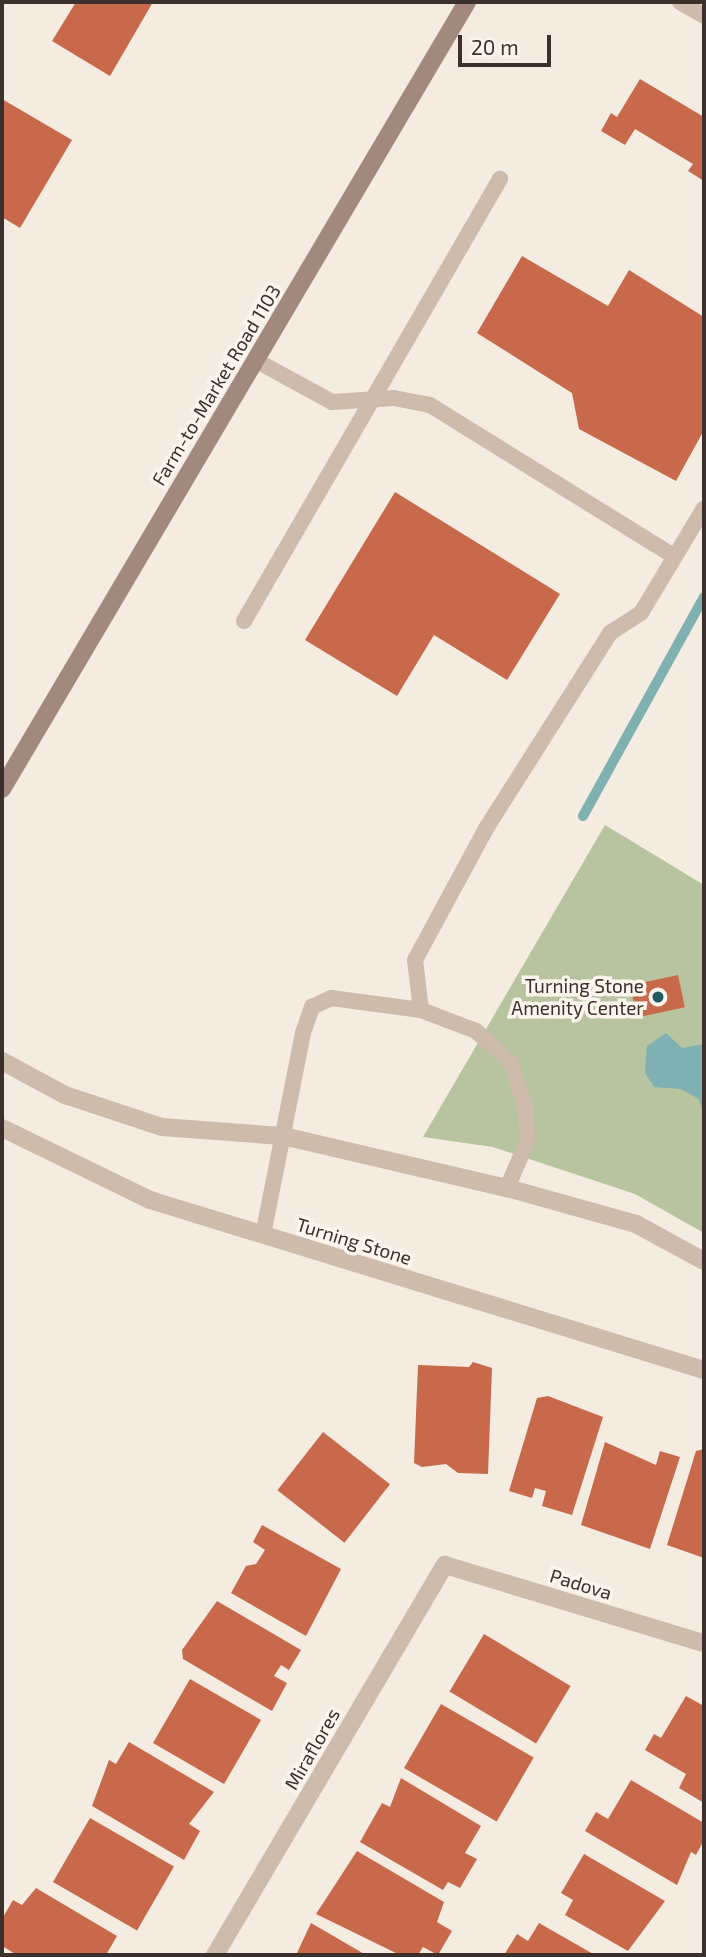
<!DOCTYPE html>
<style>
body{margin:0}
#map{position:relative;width:706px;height:1957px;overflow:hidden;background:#f4ebe1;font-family:"Exo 2",sans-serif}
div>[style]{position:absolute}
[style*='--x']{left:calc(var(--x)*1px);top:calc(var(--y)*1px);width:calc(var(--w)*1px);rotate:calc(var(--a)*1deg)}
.green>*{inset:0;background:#b8c4a0}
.water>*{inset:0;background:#7fb0b2}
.stream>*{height:10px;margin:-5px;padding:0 5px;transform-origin:5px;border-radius:5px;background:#7fb0b2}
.building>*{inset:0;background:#c8694b;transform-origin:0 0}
.lane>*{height:16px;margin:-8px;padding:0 8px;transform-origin:8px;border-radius:8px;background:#cdbbac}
.street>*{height:18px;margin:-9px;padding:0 9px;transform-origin:9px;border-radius:9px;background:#cdbbac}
.secondary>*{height:18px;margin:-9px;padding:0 9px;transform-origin:9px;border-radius:9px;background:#a18a7d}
.dots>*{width:19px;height:19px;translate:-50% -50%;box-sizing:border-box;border:4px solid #fbf5ee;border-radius:50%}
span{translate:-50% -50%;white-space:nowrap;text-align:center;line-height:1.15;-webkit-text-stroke:7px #fbf5ee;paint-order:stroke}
.street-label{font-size:19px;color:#3b302b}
.poi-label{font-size:19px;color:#3b302b}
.right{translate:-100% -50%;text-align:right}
.frame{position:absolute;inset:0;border:4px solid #3b302b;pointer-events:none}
.scale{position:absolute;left:458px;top:35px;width:93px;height:32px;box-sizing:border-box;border:4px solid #3b302b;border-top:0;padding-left:9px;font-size:21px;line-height:24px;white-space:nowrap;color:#3b302b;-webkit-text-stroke:5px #fbf5ee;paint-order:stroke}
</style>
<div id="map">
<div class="green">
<i style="clip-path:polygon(605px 825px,704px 885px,704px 1233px,635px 1194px,493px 1147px,423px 1137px)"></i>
</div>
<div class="water">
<i style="clip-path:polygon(666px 1033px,682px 1048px,704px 1044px,704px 1118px,699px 1099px,681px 1089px,654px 1087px,645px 1073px,647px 1046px)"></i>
</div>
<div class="stream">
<i style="--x:583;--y:816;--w:250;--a:-61.1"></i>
</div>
<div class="building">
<i style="clip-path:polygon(76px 2px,153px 2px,110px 76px,52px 41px)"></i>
<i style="clip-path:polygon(640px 79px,704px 117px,704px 181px,688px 171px,693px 164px,635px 129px,625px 145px,601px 131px,611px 113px,617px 117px)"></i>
<i style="clip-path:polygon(2px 99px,72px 140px,20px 228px,2px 217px)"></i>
<i style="clip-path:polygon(522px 256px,608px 306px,629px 270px,704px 317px,704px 430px,676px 481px,579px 429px,572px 393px,477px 333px)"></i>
<i style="clip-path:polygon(395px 492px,560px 594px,507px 680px,434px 635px,397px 696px,305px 640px)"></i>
<i style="left:678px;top:975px;width:33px;height:49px;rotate:78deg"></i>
<i style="clip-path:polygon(473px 1362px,492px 1368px,488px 1474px,458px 1473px,446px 1464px,422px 1467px,414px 1463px,418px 1365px,469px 1367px)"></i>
<i style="clip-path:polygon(548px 1396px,603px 1417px,572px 1515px,542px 1506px,546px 1491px,535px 1488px,532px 1498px,509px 1491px,537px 1398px)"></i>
<i style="left:323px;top:1432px;width:85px;height:74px;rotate:38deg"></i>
<i style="clip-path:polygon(605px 1442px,656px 1465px,660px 1451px,680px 1457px,650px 1549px,581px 1525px)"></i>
<i style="clip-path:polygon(704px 1449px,704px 1558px,667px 1545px,696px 1451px)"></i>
<i style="clip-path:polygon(262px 1525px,341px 1569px,306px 1636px,231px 1593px,246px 1566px,256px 1564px,265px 1550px,253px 1542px)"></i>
<i style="clip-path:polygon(217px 1601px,301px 1650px,289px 1670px,281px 1665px,274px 1676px,287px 1683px,272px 1711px,183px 1659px,182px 1650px)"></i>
<i style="left:484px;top:1634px;width:101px;height:67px;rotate:31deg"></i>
<i style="left:190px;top:1679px;width:82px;height:74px;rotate:30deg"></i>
<i style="clip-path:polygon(686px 1696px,704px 1706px,704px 1803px,679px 1788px,686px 1774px,645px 1750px,654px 1734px,661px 1738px)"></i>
<i style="left:441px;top:1704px;width:107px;height:74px;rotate:30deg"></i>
<i style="clip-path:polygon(129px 1742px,214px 1792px,189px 1824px,200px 1831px,184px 1860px,92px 1806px,109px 1760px,116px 1764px)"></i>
<i style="clip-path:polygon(401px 1778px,481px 1826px,465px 1853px,477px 1859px,460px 1888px,448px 1882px,443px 1890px,360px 1842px,382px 1803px,390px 1807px)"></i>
<i style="clip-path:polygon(631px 1780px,704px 1823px,704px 1840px,696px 1855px,691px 1852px,677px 1885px,585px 1831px,596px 1812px,608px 1819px)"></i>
<i style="left:90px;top:1818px;width:97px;height:74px;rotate:30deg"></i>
<i style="clip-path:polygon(357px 1851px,444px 1902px,437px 1922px,452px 1931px,438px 1955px,423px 1947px,418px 1955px,400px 1955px,316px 1914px)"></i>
<i style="clip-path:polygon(584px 1854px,665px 1901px,628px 1951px,565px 1915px,573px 1900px,561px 1893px)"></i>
<i style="clip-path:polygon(36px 1888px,117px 1936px,106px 1955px,17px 1955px,2px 1946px,2px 1919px,13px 1900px,22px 1905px)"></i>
<i style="clip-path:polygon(311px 1923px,366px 1955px,296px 1955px)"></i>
<i style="clip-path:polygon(539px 1923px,595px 1955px,504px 1955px,517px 1934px,528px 1941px)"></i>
</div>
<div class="lane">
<i style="--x:680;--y:2;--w:28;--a:30"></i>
<i style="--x:255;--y:360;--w:88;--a:28.6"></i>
<i style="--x:332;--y:402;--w:62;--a:-3.7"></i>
<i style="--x:394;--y:398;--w:37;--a:11"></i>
<i style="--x:430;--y:405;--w:288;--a:31.8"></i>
<i style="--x:244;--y:621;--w:511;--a:-59.92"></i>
<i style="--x:421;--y:1010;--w:50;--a:-96.8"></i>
<i style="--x:415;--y:960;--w:151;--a:-61.6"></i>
<i style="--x:487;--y:827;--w:230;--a:-57.6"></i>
<i style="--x:610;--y:633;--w:37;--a:-33"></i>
<i style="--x:641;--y:613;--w:122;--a:-59"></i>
<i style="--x:263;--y:1235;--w:206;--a:-78.8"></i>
<i style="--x:303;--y:1033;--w:28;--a:-71"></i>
<i style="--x:312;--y:1007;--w:21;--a:-25"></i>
<i style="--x:331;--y:998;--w:91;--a:7.6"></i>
<i style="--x:421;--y:1010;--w:59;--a:20.9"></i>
<i style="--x:476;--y:1031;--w:47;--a:42.4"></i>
<i style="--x:511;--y:1063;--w:48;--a:71.9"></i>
<i style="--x:526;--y:1109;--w:33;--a:88"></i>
<i style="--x:527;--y:1142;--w:50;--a:113.5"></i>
</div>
<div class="street">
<i style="--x:2;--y:1061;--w:72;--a:28.4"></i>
<i style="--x:65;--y:1095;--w:102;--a:18.3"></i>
<i style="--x:162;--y:1127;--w:121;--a:4.3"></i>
<i style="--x:283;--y:1136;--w:230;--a:13.1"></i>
<i style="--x:507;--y:1188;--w:134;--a:15.6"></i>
<i style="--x:636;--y:1224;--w:77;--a:28.6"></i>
<i style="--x:2;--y:1128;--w:165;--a:25.9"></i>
<i style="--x:150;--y:1200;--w:579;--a:17.06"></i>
<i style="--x:215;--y:1955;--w:453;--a:-59.5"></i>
<i style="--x:445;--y:1565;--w:270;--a:16.8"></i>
</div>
<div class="secondary">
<i style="--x:2;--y:789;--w:914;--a:-59.42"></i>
</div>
<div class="dots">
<i style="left:658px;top:997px;background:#1f5a5e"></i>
</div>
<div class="street-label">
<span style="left:216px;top:385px;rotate:-59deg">Farm-to-Market Road 1103</span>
<span style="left:354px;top:1241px;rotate:17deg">Turning Stone</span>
<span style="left:581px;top:1584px;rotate:17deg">Padova</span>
<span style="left:312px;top:1749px;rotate:-60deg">Miraflores</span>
</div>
<div class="poi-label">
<span class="right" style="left:644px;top:997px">Turning Stone<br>Amenity Center</span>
</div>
<div class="frame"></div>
<div class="scale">20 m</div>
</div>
